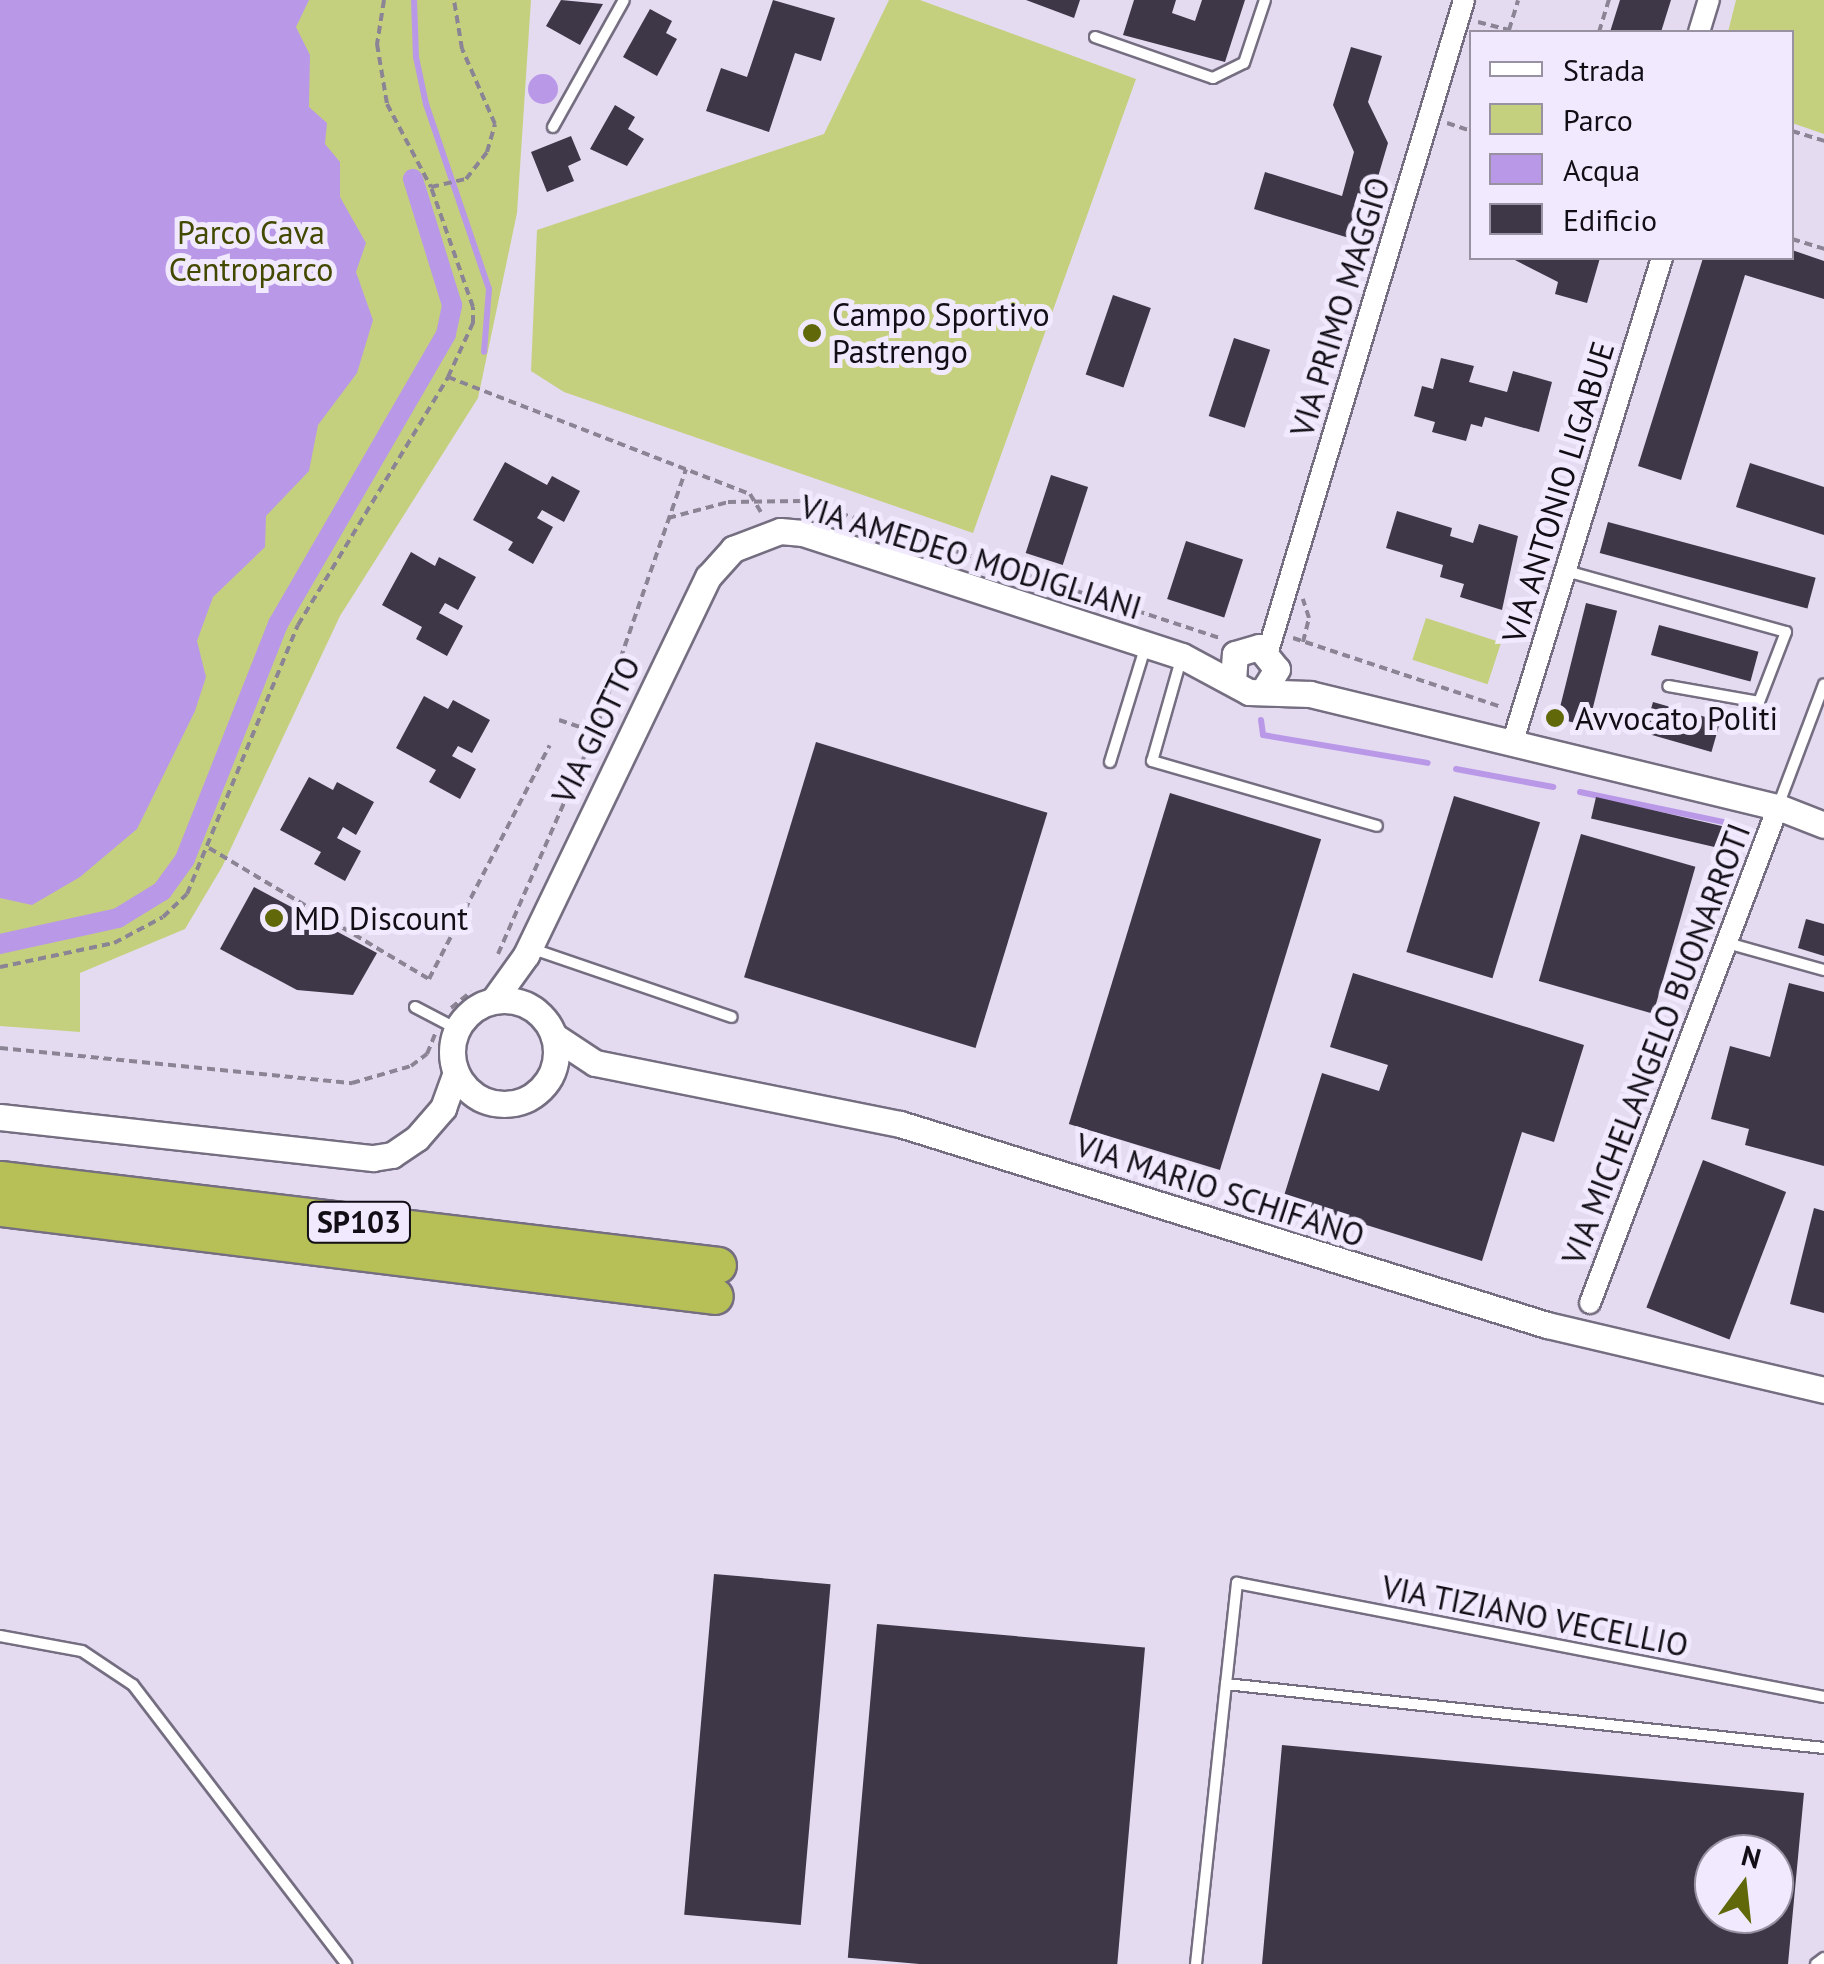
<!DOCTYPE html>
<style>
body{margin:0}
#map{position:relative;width:1824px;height:1964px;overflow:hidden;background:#e4dbf1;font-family:"PT Sans",sans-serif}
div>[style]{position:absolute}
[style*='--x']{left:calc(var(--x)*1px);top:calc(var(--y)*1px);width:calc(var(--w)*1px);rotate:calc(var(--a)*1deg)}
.green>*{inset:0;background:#c4d07e;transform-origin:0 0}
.water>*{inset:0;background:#ba98e8}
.round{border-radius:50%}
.stream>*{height:6px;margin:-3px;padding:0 3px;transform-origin:3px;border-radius:3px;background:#ba98e8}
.canal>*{height:20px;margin:-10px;padding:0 10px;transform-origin:10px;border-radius:10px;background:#ba98e8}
.building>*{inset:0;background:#3e3748;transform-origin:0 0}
.path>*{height:4px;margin-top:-2px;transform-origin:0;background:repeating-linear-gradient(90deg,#8a8494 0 8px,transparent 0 13px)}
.roads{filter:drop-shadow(2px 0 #756e81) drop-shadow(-2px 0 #756e81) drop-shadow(0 2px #756e81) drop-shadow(0 -2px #756e81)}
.service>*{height:10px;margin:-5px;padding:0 5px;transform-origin:5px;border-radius:5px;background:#fff}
.minor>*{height:20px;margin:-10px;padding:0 10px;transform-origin:10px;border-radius:10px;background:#fff}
.tertiary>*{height:25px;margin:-12.5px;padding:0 12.5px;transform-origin:12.5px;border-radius:12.5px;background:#fff}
.tertiary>.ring{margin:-12.5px;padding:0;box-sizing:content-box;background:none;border:25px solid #fff;border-radius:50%}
.trunk>*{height:35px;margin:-17.5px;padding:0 17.5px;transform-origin:17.5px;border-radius:17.5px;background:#b6c056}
.dots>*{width:28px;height:28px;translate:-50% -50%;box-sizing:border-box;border:5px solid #f1e9fe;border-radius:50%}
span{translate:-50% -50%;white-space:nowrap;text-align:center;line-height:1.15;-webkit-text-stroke:10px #f1e9fe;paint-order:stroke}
.shield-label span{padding:2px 8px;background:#f1e9fe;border:2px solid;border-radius:8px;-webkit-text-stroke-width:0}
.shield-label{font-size:30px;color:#110e16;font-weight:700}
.park-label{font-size:32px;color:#434a00}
.street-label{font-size:32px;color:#110e16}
.poi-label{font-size:32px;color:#110e16}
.left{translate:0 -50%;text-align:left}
.legend{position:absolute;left:1469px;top:30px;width:325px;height:230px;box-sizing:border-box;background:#f1e9fe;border:2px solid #9791a1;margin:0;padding:12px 18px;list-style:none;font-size:30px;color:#110e16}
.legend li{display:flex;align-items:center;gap:20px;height:50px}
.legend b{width:50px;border:2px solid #9791a1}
.north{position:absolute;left:1694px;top:1834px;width:100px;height:100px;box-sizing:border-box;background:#f1e9fe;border:2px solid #9791a1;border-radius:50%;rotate:15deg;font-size:28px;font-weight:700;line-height:40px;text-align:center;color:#110e16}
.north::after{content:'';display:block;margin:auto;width:35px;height:45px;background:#60680a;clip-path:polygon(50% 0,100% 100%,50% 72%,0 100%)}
</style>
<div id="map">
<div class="green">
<i style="clip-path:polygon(0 0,531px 0,517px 213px,478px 398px,340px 616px,222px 867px,185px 929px,80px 973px,80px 1032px,0 1026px)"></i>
<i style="clip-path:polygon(889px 0,920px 0,1136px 79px,973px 533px,564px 392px,531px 371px,537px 230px,824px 134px)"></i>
<i style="clip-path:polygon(1736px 0,1824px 0,1824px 134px,1792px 123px,1792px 32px,1728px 32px)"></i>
<i style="left:1426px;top:618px;width:79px;height:44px;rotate:18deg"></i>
</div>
<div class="water">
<i style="clip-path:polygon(0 0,309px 0,296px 27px,310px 55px,309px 107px,327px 123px,325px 144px,340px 162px,340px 197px,366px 243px,356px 272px,373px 320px,357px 373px,318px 425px,309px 471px,266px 516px,265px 547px,213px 597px,197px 641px,206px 677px,195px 711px,137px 829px,80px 877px,32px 905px,0 898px)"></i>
<i class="round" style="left:528px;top:74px;width:30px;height:30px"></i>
</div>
<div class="stream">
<i style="--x:414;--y:0;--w:57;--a:88"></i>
<i style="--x:416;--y:57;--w:48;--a:78"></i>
<i style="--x:426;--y:104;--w:195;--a:71.2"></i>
<i style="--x:489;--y:289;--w:63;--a:94.5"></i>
<i style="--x:1261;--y:720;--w:15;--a:82"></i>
<i style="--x:1263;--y:735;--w:167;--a:9.6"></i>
<i style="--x:1456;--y:769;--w:99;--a:10.5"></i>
<i style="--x:1580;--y:792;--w:151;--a:11.8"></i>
</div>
<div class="canal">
<i style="--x:0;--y:944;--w:121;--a:-12.4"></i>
<i style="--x:118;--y:918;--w:52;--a:-31.5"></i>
<i style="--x:162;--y:891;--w:39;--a:-54"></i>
<i style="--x:185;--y:859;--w:253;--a:-68.4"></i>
<i style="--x:278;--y:624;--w:335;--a:-59.9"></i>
<i style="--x:446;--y:334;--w:30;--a:-78"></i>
<i style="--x:452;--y:305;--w:132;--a:-107.2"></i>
</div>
<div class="building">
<i style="clip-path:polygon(561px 0,603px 4px,580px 45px,546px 26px)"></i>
<i style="clip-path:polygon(773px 0,835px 18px,821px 61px,795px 53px,769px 132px,706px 111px,721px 68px,747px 77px)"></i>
<i style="clip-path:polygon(1026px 0,1080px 0,1074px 18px)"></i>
<i style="clip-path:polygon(1134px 0,1176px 0,1172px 13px,1195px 21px,1202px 0,1245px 0,1225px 62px,1123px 35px)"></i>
<i style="clip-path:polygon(1620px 0,1671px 0,1661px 32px,1610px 32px)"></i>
<i style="clip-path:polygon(650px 9px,672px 21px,666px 33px,677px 39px,657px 76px,623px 57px)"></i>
<i style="clip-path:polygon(1351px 47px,1382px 56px,1368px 102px,1388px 143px,1359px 241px,1254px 209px,1265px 172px,1342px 196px,1354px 152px,1333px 105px)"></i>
<i style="clip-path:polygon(615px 105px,635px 117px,628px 129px,644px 139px,627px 166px,590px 149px)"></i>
<i style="clip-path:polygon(571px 136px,581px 160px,568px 166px,574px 181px,547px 192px,531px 152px)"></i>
<i style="clip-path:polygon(1792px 250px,1824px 261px,1824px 299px,1745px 275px,1681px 480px,1638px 466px,1703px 258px,1792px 258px)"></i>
<i style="clip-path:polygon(1511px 258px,1600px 258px,1587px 303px,1555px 294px,1558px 282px)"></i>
<i style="left:1113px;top:295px;width:40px;height:84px;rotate:19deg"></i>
<i style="left:1234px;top:338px;width:38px;height:82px;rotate:18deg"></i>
<i style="clip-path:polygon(1441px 358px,1474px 366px,1469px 382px,1507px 392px,1513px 371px,1552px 382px,1539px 432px,1485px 417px,1482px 427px,1471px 424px,1466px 441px,1432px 432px,1435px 422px,1414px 416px,1422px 386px,1433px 389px)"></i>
<i style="clip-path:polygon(505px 462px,547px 485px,552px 476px,580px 491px,564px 522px,542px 510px,537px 518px,553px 527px,533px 564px,508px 550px,513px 542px,473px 520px)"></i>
<i style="clip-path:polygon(1750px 463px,1824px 487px,1824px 535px,1736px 507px)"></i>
<i style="left:1051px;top:475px;width:39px;height:82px;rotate:18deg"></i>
<i style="clip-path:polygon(1397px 511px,1452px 528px,1450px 536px,1473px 543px,1479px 524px,1518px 536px,1502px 610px,1460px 597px,1464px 584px,1440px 577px,1443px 565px,1386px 548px)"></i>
<i style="left:1608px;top:522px;width:215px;height:32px;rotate:15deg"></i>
<i style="left:1186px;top:541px;width:60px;height:61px;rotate:18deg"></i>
<i style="clip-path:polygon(411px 552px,435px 566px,439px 557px,476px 577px,458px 610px,445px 603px,439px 613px,463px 626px,447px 656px,416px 639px,422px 627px,382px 605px)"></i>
<i style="left:1586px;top:603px;width:32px;height:119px;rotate:14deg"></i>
<i style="left:1659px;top:625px;width:103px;height:31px;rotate:15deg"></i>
<i style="clip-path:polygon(424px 696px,448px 709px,453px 700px,490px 720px,472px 753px,458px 746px,452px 756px,476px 769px,460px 799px,429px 782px,436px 770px,396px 748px)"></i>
<i style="left:1653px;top:702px;width:70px;height:32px;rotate:16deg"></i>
<i style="left:816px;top:742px;width:242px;height:246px;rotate:17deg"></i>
<i style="clip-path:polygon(309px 777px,333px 790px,337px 782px,374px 802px,356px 835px,343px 827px,337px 838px,361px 851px,345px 881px,314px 864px,321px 852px,280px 830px)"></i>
<i style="left:1170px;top:793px;width:158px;height:346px;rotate:17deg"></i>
<i style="left:1454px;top:796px;width:90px;height:163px;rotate:17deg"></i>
<i style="left:1596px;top:797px;width:130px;height:22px;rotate:13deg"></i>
<i style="left:1581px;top:834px;width:119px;height:153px;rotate:16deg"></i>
<i style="clip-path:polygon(254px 887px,377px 953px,353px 995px,297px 990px,220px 949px)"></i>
<i style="clip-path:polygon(1806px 919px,1824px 924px,1824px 956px,1798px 948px)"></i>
<i style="clip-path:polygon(1353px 973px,1584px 1045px,1554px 1142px,1522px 1132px,1482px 1261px,1283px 1199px,1322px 1073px,1379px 1091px,1388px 1065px,1330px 1047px)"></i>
<i style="clip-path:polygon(1789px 983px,1824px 992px,1824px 1166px,1745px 1145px,1749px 1129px,1711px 1119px,1730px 1046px,1770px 1057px)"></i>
<i style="left:1703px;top:1160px;width:89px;height:158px;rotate:21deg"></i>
<i style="clip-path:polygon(1814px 1208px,1824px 1211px,1824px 1313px,1790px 1304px)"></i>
<i style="left:714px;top:1574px;width:117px;height:342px;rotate:5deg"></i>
<i style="left:877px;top:1624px;width:269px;height:335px;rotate:5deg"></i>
<i style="clip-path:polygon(evenodd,1282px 1745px,1804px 1793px,1788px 1964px,1262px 1964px,1282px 1745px,1714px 1854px,1774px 1854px,1774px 1914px,1714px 1914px,1714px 1854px)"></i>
</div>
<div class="path">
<i style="--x:384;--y:0;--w:45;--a:99"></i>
<i style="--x:377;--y:44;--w:61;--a:80.5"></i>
<i style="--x:387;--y:104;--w:94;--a:62.1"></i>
<i style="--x:1478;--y:22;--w:40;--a:14.4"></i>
<i style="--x:1509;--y:30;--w:31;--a:-73"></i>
<i style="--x:1599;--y:32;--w:34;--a:-73"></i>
<i style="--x:1447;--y:123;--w:26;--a:18"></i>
<i style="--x:1792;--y:131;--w:34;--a:17"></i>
<i style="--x:1792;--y:239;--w:34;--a:17"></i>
<i style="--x:448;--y:377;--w:324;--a:21.2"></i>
<i style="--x:750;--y:494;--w:21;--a:59"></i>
<i style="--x:668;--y:518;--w:62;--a:-14.9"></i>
<i style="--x:728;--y:502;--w:75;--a:-0.8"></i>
<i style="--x:803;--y:501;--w:439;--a:18.2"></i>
<i style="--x:1293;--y:638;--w:220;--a:18.3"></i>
<i style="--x:1303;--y:642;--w:25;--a:-76"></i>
<i style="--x:1309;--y:618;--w:20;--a:-108"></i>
<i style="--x:559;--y:720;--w:51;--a:18.4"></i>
<i style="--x:209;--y:848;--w:256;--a:30.8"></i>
<i style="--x:429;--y:979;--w:263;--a:-62.7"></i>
<i style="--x:498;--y:954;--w:242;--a:-66.4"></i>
<i style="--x:595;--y:732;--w:278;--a:-70.9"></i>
<i style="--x:0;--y:967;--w:116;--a:-11.9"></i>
<i style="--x:114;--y:943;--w:55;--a:-28"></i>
<i style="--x:163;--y:917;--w:33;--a:-44"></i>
<i style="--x:187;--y:894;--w:291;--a:-67.6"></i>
<i style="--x:298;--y:625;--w:290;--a:-58.8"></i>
<i style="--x:448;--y:377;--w:60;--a:-65.2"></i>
<i style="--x:473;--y:323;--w:16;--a:-90"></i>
<i style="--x:473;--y:307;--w:127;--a:-109.3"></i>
<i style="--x:431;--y:187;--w:36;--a:-13"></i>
<i style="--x:466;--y:179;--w:34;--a:-52"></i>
<i style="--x:487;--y:152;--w:29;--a:-74"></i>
<i style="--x:495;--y:124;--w:82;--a:-113.7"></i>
<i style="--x:462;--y:49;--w:50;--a:-99.3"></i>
<i style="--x:451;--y:1008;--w:26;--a:-39"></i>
<i style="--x:0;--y:1048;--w:354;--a:5.7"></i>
<i style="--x:352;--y:1083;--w:61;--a:-16.1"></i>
<i style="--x:411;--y:1066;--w:20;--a:-37"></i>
<i style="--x:427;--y:1054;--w:24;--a:-68"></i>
</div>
<div class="roads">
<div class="service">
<i style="--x:1095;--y:37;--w:125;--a:19.2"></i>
<i style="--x:1213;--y:78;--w:34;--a:-26"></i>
<i style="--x:1244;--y:63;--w:66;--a:-71.6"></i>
<i style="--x:553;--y:127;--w:145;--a:-60.8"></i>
<i style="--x:1566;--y:571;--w:228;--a:15.5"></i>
<i style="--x:1786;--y:632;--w:75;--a:111.1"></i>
<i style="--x:1759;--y:702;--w:92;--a:-170"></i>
<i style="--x:1182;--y:656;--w:109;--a:105.9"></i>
<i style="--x:1152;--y:761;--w:234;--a:16.1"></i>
<i style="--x:1110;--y:762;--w:122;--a:-72.9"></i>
<i style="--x:1778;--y:806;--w:130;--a:-69.3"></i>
<i style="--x:1727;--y:943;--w:101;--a:15.6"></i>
<i style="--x:530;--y:948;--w:213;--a:18.9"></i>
<i style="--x:415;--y:1007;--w:47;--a:27.6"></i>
<i style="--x:0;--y:1636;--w:83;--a:10.4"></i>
<i style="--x:82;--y:1651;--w:61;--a:33.7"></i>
<i style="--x:133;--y:1685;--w:351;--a:52.6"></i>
<i style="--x:1226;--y:1684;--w:102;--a:-83.8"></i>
<i style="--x:1237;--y:1583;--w:598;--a:10.99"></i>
<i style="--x:1196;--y:1964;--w:282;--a:-83.9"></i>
<i style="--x:1226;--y:1684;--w:601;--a:6.11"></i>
<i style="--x:1816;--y:1964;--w:10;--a:-37"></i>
</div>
<div class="minor">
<i style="--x:1699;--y:32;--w:34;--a:-73"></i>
<i style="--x:1268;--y:651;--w:680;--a:-73.24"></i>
<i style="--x:1512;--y:744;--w:509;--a:-72.85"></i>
<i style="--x:1590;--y:1303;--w:530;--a:-69.24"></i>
</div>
<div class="tertiary">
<i style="--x:1233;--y:681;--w:27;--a:-86"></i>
<i style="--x:1235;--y:654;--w:25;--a:-16"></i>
<i style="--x:1259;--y:647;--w:28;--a:51"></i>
<i style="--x:1277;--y:669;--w:25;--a:122"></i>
<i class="ring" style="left:452px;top:1000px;width:79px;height:79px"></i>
<i style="--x:493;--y:1001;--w:57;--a:-54.3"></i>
<i style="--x:526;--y:955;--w:420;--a:-64.3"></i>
<i style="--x:708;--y:577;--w:38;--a:-48"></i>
<i style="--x:733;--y:549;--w:50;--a:-21"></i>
<i style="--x:780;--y:531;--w:23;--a:5"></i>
<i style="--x:803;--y:533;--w:398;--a:18"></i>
<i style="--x:1182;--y:656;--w:76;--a:28.2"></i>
<i style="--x:1249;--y:692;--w:61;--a:1.9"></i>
<i style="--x:1310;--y:694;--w:481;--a:13.6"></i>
<i style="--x:1778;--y:807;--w:49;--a:21.4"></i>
<i style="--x:554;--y:1036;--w:49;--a:33.4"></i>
<i style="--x:595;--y:1063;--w:311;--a:11.3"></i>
<i style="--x:900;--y:1124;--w:678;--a:17.26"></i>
<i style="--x:1547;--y:1325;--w:285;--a:13.2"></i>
<i style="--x:0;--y:1117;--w:375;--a:6.3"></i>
<i style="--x:373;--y:1158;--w:19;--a:-9"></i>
<i style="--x:392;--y:1155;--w:30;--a:-34"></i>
<i style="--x:417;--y:1138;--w:40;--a:-49"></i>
<i style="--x:443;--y:1108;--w:38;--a:-70"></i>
</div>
<div class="trunk">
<i style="--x:0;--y:1179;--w:723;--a:6.83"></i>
<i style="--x:0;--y:1208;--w:720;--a:7.02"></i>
</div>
</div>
<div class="dots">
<i style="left:812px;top:333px;background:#60680a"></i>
<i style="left:1555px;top:718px;background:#60680a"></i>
<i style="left:274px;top:918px;background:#60680a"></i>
</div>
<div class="shield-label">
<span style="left:359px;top:1222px">SP103</span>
</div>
<div class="park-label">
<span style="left:251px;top:251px">Parco Cava<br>Centroparco</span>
</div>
<div class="street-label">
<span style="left:1340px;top:307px;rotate:-73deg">VIA PRIMO MAGGIO</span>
<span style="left:1558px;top:492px;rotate:-73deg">VIA ANTONIO LIGABUE</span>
<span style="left:971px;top:557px;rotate:17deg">VIA AMEDEO MODIGLIANI</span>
<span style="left:596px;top:730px;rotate:-64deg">VIA GIOTTO</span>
<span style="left:1656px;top:1044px;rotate:-69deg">VIA MICHELANGELO BUONARROTI</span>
<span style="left:1220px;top:1190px;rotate:18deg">VIA MARIO SCHIFANO</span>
<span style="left:1535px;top:1616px;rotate:11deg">VIA TIZIANO VECELLIO</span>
</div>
<div class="poi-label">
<span class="left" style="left:832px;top:333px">Campo Sportivo<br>Pastrengo</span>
<span class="left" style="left:1575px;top:718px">Avvocato Politi</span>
<span class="left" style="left:294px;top:918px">MD Discount</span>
</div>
<ul class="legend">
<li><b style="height:12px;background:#fff"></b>Strada</li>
<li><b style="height:28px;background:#c4d07e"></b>Parco</li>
<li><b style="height:28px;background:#ba98e8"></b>Acqua</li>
<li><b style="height:28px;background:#3e3748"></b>Edificio</li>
</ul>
<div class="north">N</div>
</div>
